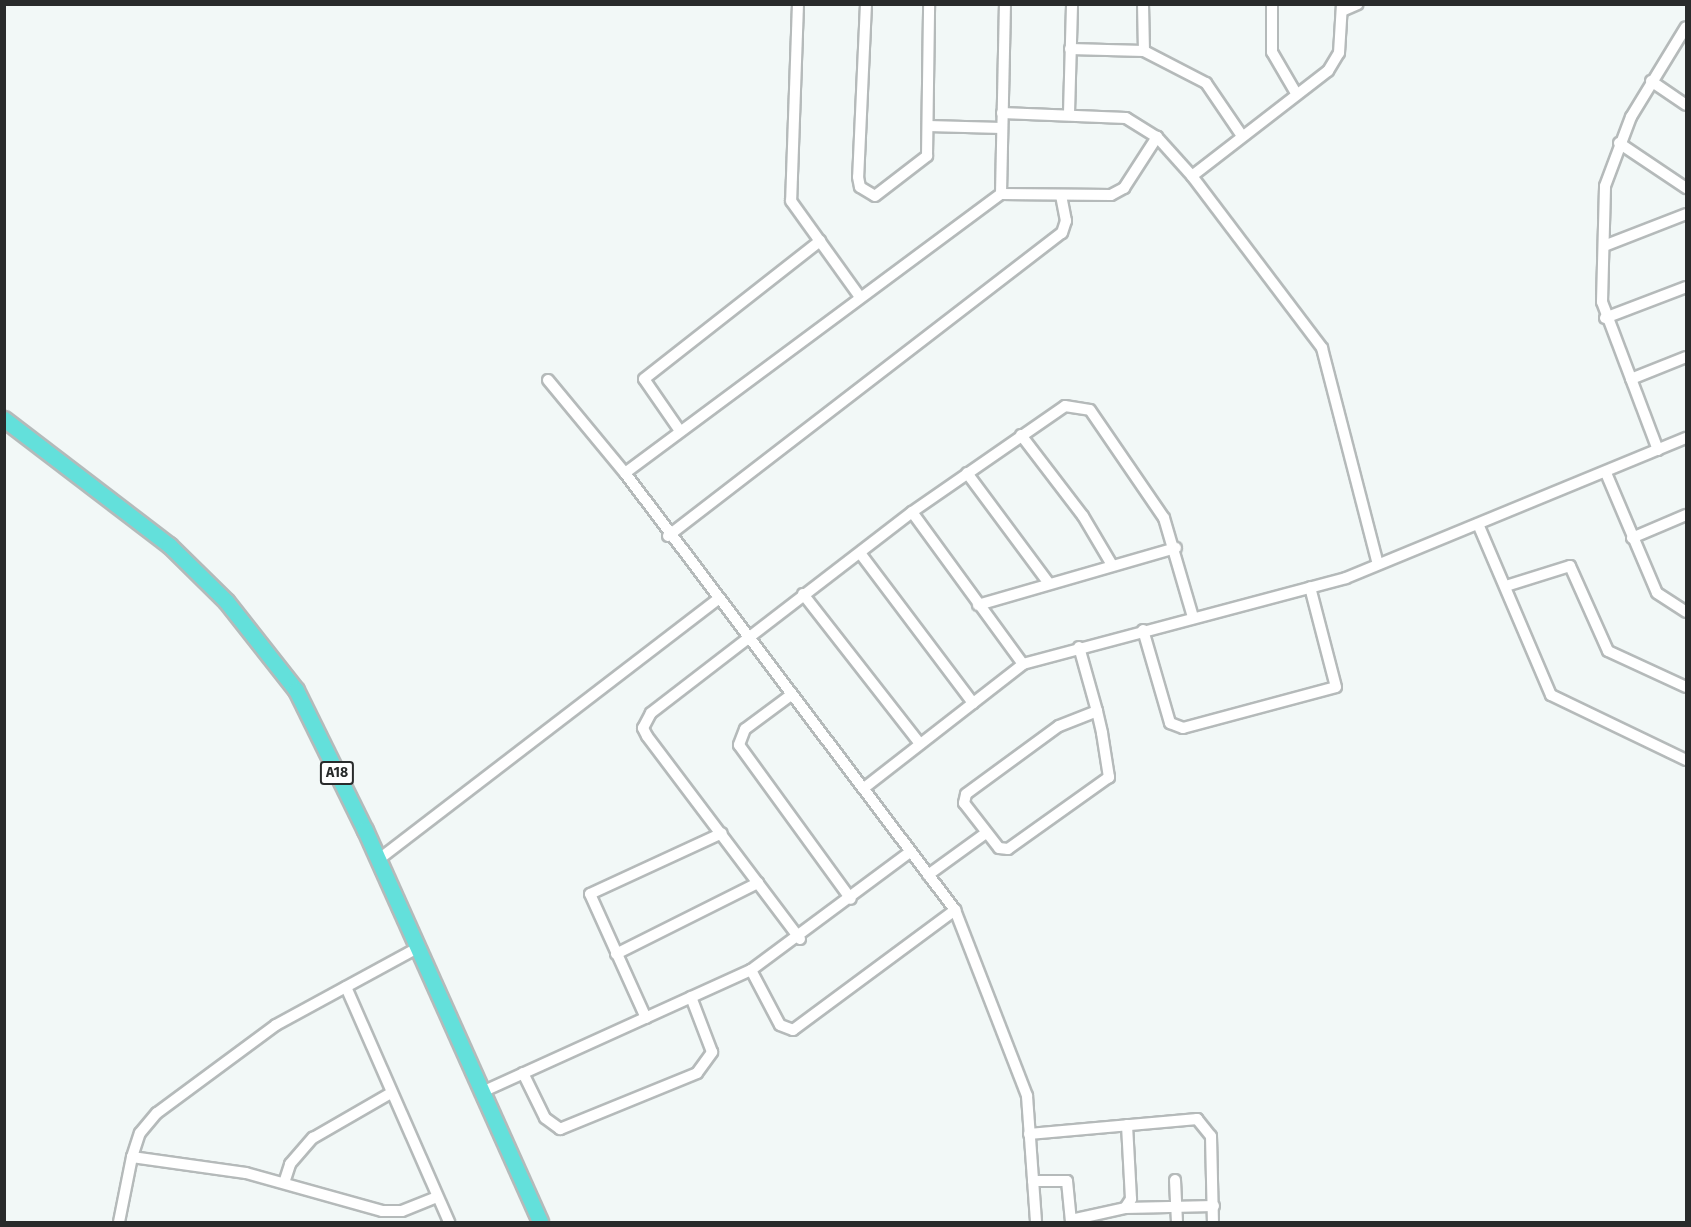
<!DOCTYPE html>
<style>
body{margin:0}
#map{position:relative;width:1691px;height:1227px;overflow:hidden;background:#f2f8f7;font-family:"Fira Sans",sans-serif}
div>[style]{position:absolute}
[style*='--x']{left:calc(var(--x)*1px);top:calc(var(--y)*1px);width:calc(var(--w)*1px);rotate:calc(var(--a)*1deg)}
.roads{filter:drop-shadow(2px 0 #b5baba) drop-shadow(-2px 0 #b5baba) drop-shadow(0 2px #b5baba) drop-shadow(0 -2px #b5baba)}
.minor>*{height:10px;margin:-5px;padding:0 5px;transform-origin:5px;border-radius:5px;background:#fff}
.highway>*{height:15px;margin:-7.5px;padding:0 7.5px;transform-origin:7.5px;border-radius:7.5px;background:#63e0db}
span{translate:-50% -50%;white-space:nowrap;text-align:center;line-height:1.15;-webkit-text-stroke:4.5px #fff;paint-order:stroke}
.shield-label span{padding:2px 4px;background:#fff;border:2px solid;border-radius:4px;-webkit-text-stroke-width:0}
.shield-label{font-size:14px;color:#292b2b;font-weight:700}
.frame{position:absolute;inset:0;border:6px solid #292b2b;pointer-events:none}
</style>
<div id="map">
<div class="roads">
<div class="minor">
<i style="--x:798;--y:4;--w:197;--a:92"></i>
<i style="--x:791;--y:201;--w:118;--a:54.3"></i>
<i style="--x:866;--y:4;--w:173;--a:92.6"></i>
<i style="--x:858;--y:177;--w:10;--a:79"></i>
<i style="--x:860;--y:187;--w:17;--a:31"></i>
<i style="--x:875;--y:196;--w:66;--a:-37.6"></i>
<i style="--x:927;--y:156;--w:152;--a:-89.2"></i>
<i style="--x:1143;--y:4;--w:47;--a:88.8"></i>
<i style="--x:1272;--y:4;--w:48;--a:90"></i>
<i style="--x:1272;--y:52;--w:48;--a:59.7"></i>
<i style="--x:1342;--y:11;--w:17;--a:-24"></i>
<i style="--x:1070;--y:49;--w:74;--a:1.5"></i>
<i style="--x:1144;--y:51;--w:70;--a:27.3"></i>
<i style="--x:1206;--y:83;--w:64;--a:55.8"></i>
<i style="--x:1651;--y:81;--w:42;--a:34.4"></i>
<i style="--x:1002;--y:113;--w:124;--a:2.3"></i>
<i style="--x:1126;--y:118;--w:36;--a:32"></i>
<i style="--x:1157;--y:137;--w:52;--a:48.1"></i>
<i style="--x:1192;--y:176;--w:216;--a:52.9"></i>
<i style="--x:1322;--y:348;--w:223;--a:75.5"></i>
<i style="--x:1069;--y:113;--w:109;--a:-88.4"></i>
<i style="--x:928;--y:126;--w:74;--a:1.5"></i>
<i style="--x:1619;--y:143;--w:81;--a:33.9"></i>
<i style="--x:1192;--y:176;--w:172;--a:-37.7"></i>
<i style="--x:1328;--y:71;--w:21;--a:-59"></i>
<i style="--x:1339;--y:53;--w:49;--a:-86.5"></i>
<i style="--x:1001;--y:194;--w:110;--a:0.5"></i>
<i style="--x:1111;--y:195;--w:15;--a:-28"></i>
<i style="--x:1124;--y:188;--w:61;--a:-57.1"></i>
<i style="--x:1604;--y:246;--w:88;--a:-21.3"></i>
<i style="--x:1605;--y:318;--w:87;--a:-20.9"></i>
<i style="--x:1631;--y:379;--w:59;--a:-21.8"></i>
<i style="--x:548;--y:380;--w:121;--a:50.4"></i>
<i style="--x:625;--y:473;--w:548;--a:52.94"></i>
<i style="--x:955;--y:910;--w:199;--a:68.8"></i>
<i style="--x:1027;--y:1096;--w:126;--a:85.9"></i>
<i style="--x:680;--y:431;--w:63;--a:-124.7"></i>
<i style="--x:644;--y:379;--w:224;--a:-38.1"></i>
<i style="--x:1021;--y:435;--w:102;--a:52.6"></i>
<i style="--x:1083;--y:516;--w:57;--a:59.4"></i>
<i style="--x:1658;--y:450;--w:158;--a:-110.7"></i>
<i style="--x:1602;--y:302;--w:116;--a:-88.5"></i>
<i style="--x:1605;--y:186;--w:74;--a:-69.4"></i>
<i style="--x:1631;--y:117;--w:105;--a:-58.6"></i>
<i style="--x:625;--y:473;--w:468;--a:-36.6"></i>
<i style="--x:1001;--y:194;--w:190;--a:-88.8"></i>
<i style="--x:967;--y:473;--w:136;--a:53.4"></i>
<i style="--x:1606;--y:473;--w:130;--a:67"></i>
<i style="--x:1657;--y:593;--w:35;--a:33"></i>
<i style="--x:912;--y:512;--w:188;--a:53.9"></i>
<i style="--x:1478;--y:524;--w:186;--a:66.9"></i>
<i style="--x:1551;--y:695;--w:150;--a:25.7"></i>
<i style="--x:668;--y:536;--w:497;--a:-37.6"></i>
<i style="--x:1062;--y:233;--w:13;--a:-72"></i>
<i style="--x:1066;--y:221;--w:25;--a:-101"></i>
<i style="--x:1632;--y:538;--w:59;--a:-23.1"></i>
<i style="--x:860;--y:553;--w:188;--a:53"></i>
<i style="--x:1506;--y:586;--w:67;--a:-17.4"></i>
<i style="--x:1570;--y:566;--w:93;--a:65.9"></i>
<i style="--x:1608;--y:651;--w:86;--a:24.8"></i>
<i style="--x:803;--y:594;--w:190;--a:52"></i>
<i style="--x:978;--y:605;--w:206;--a:-16.1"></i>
<i style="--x:1143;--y:630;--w:97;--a:73.8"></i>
<i style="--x:1170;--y:723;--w:14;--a:21"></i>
<i style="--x:1183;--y:728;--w:158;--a:-15"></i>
<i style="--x:1336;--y:687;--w:103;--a:-104.6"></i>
<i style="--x:1079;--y:647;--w:66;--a:74.3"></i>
<i style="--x:1097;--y:711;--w:23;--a:77"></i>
<i style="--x:1102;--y:733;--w:45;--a:81"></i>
<i style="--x:1109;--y:777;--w:124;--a:144.5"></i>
<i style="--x:1008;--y:849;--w:9;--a:-174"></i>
<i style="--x:999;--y:848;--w:57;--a:-127.9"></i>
<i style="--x:964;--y:803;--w:9;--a:-77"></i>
<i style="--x:966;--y:794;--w:115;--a:-36.2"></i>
<i style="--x:1059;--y:726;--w:41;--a:-21.5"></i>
<i style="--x:791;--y:695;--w:57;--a:143.5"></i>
<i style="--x:745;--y:729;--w:17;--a:111"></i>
<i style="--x:739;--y:745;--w:190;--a:54"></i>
<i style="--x:864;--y:788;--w:202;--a:-37.9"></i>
<i style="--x:1023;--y:664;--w:334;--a:-14.9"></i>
<i style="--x:1346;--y:578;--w:368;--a:-22.4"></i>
<i style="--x:378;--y:860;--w:427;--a:-37.5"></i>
<i style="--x:928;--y:875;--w:72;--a:-35.9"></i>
<i style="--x:800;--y:939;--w:254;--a:-127"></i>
<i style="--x:647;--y:736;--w:9;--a:-117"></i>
<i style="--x:643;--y:728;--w:17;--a:-62"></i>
<i style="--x:651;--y:713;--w:329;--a:-37.6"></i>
<i style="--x:912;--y:512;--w:186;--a:-34.7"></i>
<i style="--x:1065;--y:406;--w:25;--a:9"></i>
<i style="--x:1090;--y:410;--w:131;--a:55.6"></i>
<i style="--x:1164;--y:518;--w:103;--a:73.7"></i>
<i style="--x:616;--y:954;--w:159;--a:-26.6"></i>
<i style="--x:751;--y:970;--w:62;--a:62.2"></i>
<i style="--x:780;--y:1025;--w:14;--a:21"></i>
<i style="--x:793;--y:1030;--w:202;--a:-36.5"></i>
<i style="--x:346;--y:987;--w:257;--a:66.3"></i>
<i style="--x:646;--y:1018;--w:136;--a:-114.3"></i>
<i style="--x:590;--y:894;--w:145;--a:-24.8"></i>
<i style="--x:523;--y:1073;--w:50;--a:63.9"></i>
<i style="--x:545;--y:1118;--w:19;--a:36"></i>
<i style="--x:560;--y:1129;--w:148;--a:-22.2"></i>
<i style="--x:697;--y:1073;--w:26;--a:-54"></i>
<i style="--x:712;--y:1052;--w:59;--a:-110.9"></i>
<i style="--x:482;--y:1092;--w:295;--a:-24.4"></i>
<i style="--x:751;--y:970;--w:198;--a:-36.6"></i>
<i style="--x:1029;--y:1134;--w:169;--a:-5.1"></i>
<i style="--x:1197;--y:1119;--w:22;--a:51"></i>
<i style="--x:1211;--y:1136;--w:86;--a:88.7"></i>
<i style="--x:132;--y:1157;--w:115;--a:8"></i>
<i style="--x:246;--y:1173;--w:141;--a:15.6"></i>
<i style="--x:382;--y:1211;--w:20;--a:0"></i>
<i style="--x:402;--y:1211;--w:38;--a:-22"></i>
<i style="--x:1175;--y:1180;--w:42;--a:87.3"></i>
<i style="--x:1033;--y:1181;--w:34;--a:0"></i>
<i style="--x:1067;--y:1181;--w:41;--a:84.4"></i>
<i style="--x:284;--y:1183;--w:20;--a:-72"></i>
<i style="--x:290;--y:1164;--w:35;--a:-49"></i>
<i style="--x:313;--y:1138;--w:90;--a:-30"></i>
<i style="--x:1125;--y:1208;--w:89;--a:-1.3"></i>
<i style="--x:1071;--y:1220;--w:55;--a:-12.5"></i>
<i style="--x:1125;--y:1208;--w:11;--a:-56"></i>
<i style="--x:1131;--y:1199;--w:74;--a:-93.1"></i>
<i style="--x:119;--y:1222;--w:66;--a:-78.7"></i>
<i style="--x:132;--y:1157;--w:25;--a:-72"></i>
<i style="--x:140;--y:1133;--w:26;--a:-50"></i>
<i style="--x:157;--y:1113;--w:148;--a:-36.5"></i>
<i style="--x:276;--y:1025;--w:161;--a:-28.6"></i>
</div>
<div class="highway">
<i style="--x:4;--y:419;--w:208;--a:37.4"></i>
<i style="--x:169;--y:545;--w:80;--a:44.5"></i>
<i style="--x:226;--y:601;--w:113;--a:51.8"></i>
<i style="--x:296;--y:690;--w:156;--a:63.8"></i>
<i style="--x:365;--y:830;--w:429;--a:65.9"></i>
</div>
</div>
<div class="shield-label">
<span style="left:337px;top:773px">A18</span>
</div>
<div class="frame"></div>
</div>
